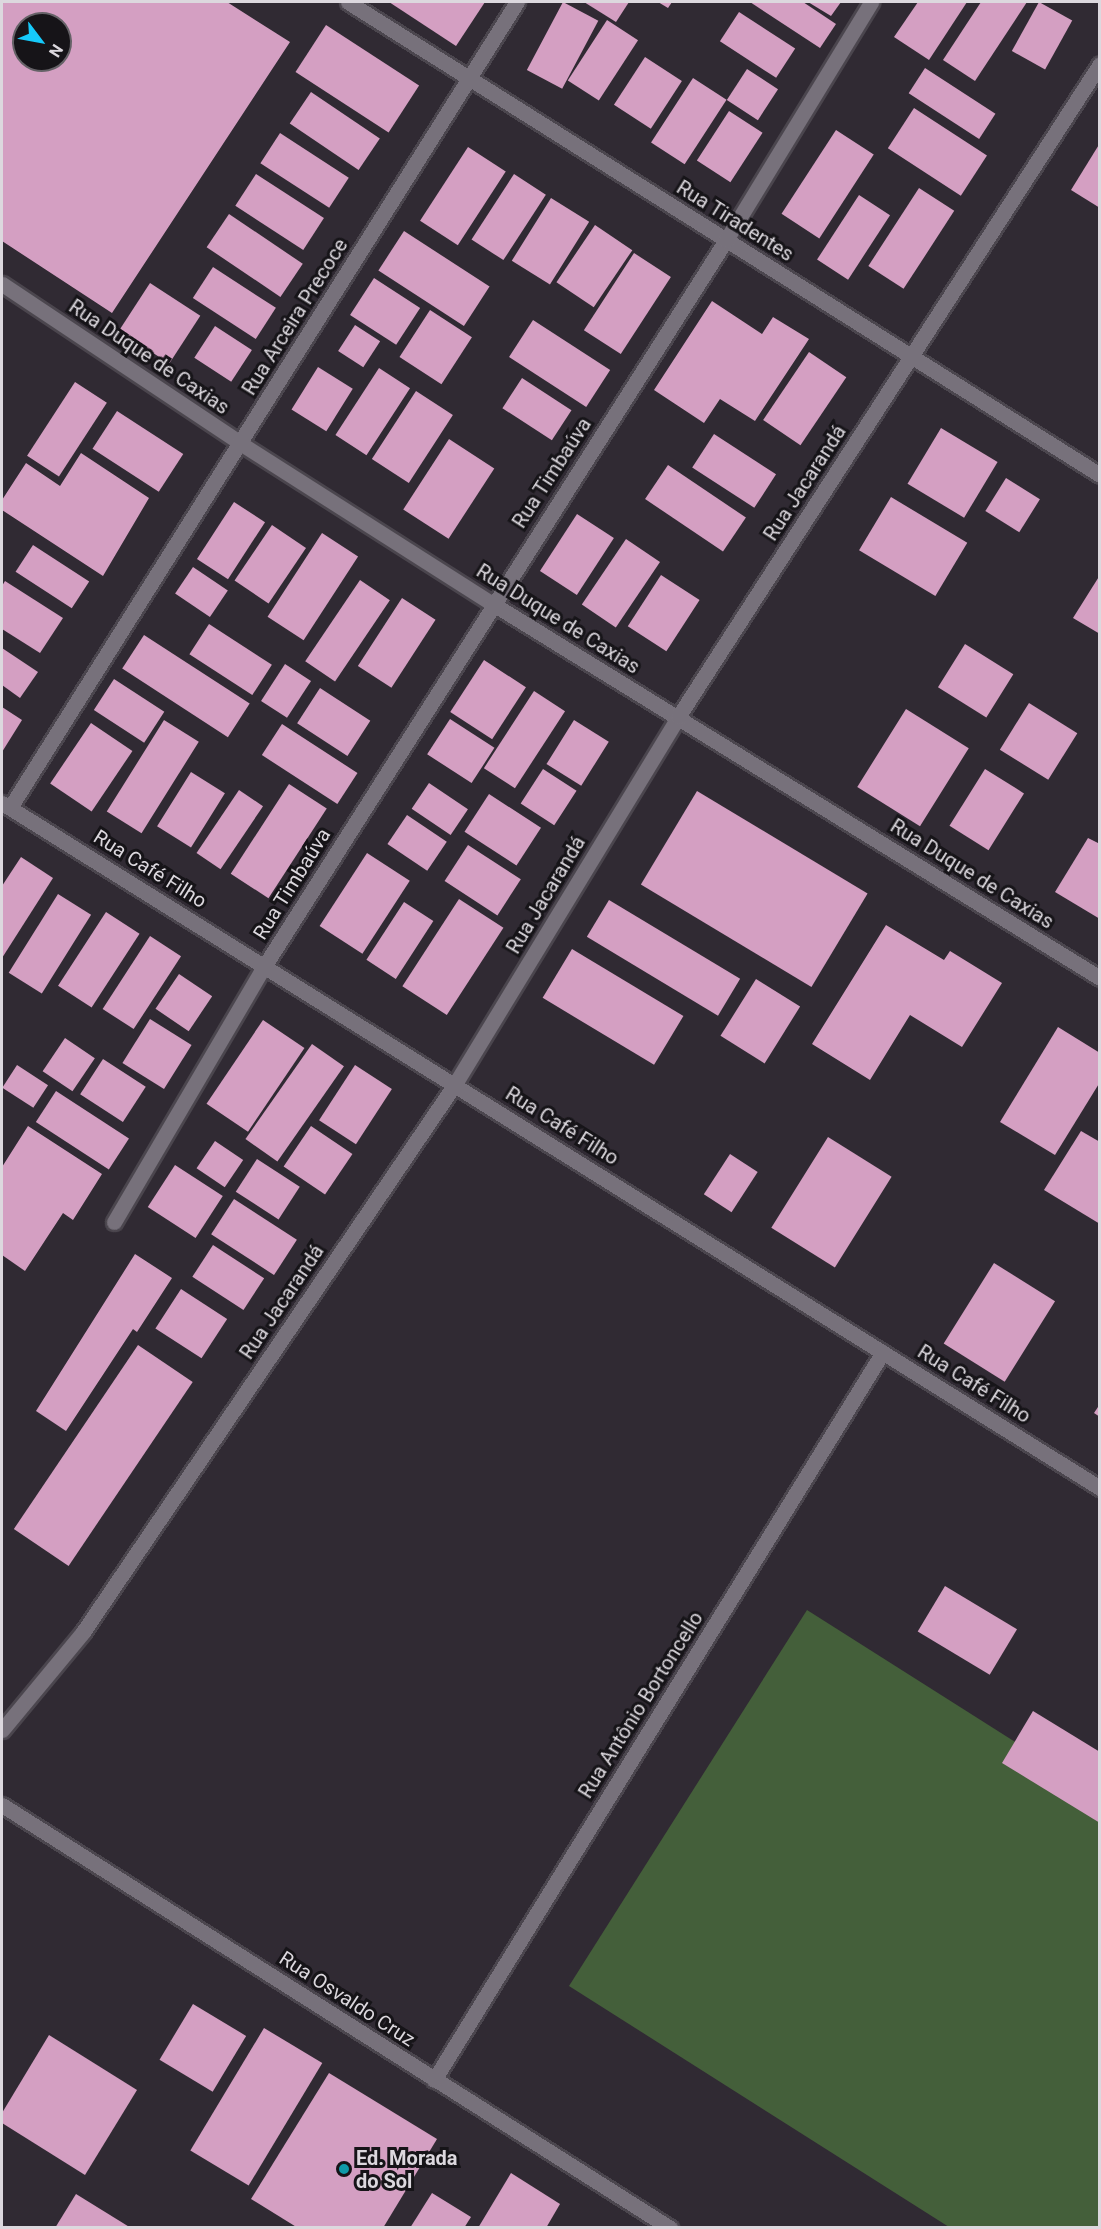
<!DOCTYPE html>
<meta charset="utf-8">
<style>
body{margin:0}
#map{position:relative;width:1101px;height:2229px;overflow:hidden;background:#302a33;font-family:Roboto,sans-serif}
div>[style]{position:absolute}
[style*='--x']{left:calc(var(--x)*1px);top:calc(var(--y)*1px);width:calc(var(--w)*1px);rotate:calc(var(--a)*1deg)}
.green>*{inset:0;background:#445f3a}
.building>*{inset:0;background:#d49fc2;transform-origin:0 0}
.roads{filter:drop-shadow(2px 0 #4b464e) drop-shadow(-2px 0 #4b464e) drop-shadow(0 2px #4b464e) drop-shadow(0 -2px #4b464e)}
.street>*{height:15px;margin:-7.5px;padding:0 7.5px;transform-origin:7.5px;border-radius:7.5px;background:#77717b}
.secondary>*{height:15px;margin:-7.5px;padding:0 7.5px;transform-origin:7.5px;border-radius:7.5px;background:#77717b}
.dots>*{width:16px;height:16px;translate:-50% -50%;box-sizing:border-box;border:3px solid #161418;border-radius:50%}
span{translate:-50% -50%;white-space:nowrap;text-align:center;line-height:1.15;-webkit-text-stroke:6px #161418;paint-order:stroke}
.street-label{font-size:20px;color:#dcd8de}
.poi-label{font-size:20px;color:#dcd8de;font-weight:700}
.left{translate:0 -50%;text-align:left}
.frame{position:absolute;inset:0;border:3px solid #dcd8de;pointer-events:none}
.north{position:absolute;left:12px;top:12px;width:60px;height:60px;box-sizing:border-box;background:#161418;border:2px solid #656267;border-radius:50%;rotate:122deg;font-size:16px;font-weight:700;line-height:24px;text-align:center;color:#dcd8de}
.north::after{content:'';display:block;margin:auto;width:21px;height:27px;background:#16cafb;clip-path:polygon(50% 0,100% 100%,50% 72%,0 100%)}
</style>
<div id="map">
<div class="green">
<i style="clip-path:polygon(807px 1610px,1099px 1795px,1099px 2227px,949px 2227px,569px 1986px)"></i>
</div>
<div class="building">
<i style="clip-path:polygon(evenodd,2px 2px,227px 2px,290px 42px,112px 313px,2px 241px,2px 2px,24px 24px,60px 24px,60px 60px,24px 60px,24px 24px)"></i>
<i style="clip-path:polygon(389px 2px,485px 2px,456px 46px)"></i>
<i style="left:563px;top:2px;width:40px;height:77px;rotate:28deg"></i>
<i style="clip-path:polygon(584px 2px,629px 2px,616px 22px)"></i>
<i style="clip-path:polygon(658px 2px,672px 2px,668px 8px)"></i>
<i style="clip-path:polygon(750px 2px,803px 2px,836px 24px,820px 48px)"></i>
<i style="clip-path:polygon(808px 2px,841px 2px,831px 16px)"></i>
<i style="clip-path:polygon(918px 2px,967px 2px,929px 60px,894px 37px)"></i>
<i style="clip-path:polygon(981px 2px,1027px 2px,975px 81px,943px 60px)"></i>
<i style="left:1039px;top:2px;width:38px;height:56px;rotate:29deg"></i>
<i style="left:739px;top:12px;width:67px;height:35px;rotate:33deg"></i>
<i style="left:607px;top:20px;width:37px;height:72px;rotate:33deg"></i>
<i style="left:326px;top:25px;width:111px;height:56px;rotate:33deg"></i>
<i style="left:645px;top:57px;width:44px;height:57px;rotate:33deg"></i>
<i style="left:925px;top:68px;width:84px;height:30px;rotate:33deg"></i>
<i style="left:747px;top:69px;width:37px;height:37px;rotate:33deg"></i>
<i style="left:693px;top:78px;width:40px;height:77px;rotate:33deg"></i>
<i style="left:311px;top:92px;width:83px;height:38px;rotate:34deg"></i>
<i style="left:914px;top:108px;width:87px;height:48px;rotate:33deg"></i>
<i style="left:729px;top:111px;width:40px;height:59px;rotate:33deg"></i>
<i style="left:836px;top:130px;width:45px;height:100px;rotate:33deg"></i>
<i style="left:280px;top:133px;width:82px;height:36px;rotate:33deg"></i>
<i style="clip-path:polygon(1100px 143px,1100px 208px,1071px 190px)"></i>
<i style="left:468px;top:147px;width:45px;height:88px;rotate:33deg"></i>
<i style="left:256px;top:174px;width:81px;height:38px;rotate:33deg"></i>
<i style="left:514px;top:174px;width:38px;height:78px;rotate:33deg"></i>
<i style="left:919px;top:188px;width:42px;height:93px;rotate:33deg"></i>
<i style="left:859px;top:195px;width:37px;height:77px;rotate:33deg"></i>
<i style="left:551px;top:198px;width:45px;height:74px;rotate:32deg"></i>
<i style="left:229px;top:214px;width:89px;height:40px;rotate:34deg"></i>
<i style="left:595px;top:225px;width:45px;height:69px;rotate:34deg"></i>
<i style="left:404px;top:231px;width:102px;height:47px;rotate:33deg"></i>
<i style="left:634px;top:253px;width:44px;height:92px;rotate:33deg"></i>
<i style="left:213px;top:267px;width:75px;height:37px;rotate:33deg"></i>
<i style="left:374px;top:278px;width:55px;height:44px;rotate:33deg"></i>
<i style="left:150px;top:283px;width:60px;height:57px;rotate:33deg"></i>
<i style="clip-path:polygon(712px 301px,762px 334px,773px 317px,809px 339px,755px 421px,720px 399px,704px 423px,654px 390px)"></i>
<i style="left:430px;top:310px;width:50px;height:56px;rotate:33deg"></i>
<i style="left:533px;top:320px;width:92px;height:44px;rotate:33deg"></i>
<i style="left:355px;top:325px;width:30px;height:31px;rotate:33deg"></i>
<i style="left:215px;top:326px;width:44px;height:38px;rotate:33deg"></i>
<i style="left:809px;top:352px;width:45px;height:82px;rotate:34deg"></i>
<i style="left:318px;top:367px;width:41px;height:50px;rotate:32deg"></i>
<i style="left:379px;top:368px;width:37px;height:80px;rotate:33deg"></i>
<i style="left:522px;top:378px;width:59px;height:36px;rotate:33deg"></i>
<i style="left:75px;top:382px;width:38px;height:88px;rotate:33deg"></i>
<i style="left:416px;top:391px;width:44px;height:81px;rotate:33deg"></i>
<i style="left:117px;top:411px;width:79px;height:45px;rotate:33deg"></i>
<i style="left:941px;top:428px;width:66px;height:65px;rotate:31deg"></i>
<i style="left:714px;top:434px;width:74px;height:40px;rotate:33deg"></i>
<i style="left:449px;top:439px;width:54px;height:84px;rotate:33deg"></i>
<i style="clip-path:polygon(81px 453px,149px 498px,103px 576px,2px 510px,2px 500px,26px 463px,60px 486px)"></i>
<i style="left:668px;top:465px;width:94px;height:41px;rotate:34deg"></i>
<i style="left:1006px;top:478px;width:40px;height:39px;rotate:32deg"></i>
<i style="left:891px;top:497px;width:89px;height:62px;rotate:31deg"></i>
<i style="left:234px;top:502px;width:37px;height:68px;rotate:33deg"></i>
<i style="left:577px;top:514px;width:44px;height:68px;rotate:33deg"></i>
<i style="left:272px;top:525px;width:41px;height:67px;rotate:34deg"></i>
<i style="left:322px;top:533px;width:43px;height:100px;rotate:33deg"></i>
<i style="left:626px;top:539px;width:41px;height:79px;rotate:34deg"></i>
<i style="left:33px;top:545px;width:67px;height:32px;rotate:33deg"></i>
<i style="left:193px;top:567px;width:42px;height:32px;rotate:34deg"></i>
<i style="left:661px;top:575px;width:46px;height:61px;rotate:33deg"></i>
<i style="clip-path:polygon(1100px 575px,1100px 634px,1073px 618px)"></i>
<i style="left:360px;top:580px;width:36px;height:98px;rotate:34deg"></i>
<i style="clip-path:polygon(5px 581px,63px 618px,40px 653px,2px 629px,2px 586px)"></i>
<i style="left:402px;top:598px;width:40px;height:81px;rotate:33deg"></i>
<i style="left:209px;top:624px;width:75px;height:36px;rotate:33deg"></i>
<i style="left:144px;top:635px;width:126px;height:40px;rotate:33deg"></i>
<i style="left:965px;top:644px;width:57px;height:51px;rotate:32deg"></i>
<i style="clip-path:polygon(2px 648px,38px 672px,20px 698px,2px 685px)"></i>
<i style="left:484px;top:660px;width:50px;height:62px;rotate:33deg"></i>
<i style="left:285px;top:664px;width:31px;height:44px;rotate:33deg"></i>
<i style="left:114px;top:679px;width:60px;height:37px;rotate:33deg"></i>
<i style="left:320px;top:688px;width:60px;height:42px;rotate:33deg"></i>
<i style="left:534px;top:691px;width:37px;height:92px;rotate:33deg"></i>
<i style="left:1029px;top:703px;width:57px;height:55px;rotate:32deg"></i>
<i style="clip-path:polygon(2px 707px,22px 720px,2px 752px)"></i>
<i style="left:906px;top:709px;width:74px;height:92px;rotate:32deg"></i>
<i style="left:450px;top:719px;width:53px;height:42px;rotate:33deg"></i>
<i style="left:164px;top:720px;width:41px;height:108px;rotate:32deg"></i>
<i style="left:574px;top:720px;width:41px;height:52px;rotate:32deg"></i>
<i style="left:91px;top:723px;width:50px;height:73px;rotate:34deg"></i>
<i style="left:282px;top:724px;width:90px;height:37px;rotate:33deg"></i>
<i style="left:543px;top:769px;width:40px;height:41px;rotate:33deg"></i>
<i style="left:985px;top:769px;width:46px;height:67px;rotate:32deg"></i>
<i style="left:191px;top:772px;width:40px;height:64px;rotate:32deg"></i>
<i style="left:429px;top:783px;width:47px;height:31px;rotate:34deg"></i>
<i style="left:289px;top:784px;width:45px;height:107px;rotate:33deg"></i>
<i style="left:239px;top:790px;width:29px;height:76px;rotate:34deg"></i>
<i style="left:697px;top:791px;width:199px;height:109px;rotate:31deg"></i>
<i style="left:489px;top:794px;width:62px;height:45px;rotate:33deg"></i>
<i style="left:407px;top:815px;width:48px;height:35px;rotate:34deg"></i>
<i style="clip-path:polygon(1088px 838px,1100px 844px,1100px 919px,1055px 892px)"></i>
<i style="left:468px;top:845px;width:63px;height:43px;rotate:33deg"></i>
<i style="left:367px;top:853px;width:51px;height:87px;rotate:33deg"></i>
<i style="clip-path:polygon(21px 857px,53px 878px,2px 958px,2px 886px)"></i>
<i style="left:58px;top:894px;width:39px;height:93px;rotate:32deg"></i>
<i style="left:459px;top:899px;width:53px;height:104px;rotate:33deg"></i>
<i style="left:609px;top:900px;width:153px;height:43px;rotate:31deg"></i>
<i style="left:404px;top:902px;width:35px;height:69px;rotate:33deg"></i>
<i style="left:106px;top:912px;width:40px;height:88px;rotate:33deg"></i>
<i style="clip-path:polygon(886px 925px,944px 960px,950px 951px,1002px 983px,962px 1047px,910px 1015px,870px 1080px,812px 1044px)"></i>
<i style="left:150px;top:936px;width:37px;height:87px;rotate:33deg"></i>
<i style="left:572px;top:949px;width:130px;height:57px;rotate:31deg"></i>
<i style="left:179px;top:974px;width:40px;height:42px;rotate:34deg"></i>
<i style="left:756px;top:979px;width:52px;height:67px;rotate:32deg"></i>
<i style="left:150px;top:1019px;width:49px;height:52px;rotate:32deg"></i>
<i style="left:263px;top:1020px;width:50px;height:101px;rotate:34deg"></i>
<i style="clip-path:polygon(1058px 1027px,1100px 1053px,1100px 1082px,1055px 1155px,1000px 1122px)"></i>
<i style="left:65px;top:1038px;width:36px;height:40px;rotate:34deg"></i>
<i style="left:312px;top:1044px;width:39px;height:116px;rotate:35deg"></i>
<i style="left:103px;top:1059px;width:51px;height:42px;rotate:33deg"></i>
<i style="left:17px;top:1065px;width:37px;height:27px;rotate:33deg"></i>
<i style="left:355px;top:1065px;width:44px;height:66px;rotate:33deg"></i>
<i style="left:56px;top:1091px;width:87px;height:37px;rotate:33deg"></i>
<i style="clip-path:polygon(28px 1126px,102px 1174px,73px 1220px,63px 1213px,25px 1271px,2px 1255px,2px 1167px)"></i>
<i style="left:311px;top:1126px;width:50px;height:49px;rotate:34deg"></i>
<i style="clip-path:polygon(1081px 1131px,1100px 1142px,1100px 1224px,1044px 1190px)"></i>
<i style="left:828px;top:1137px;width:75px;height:107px;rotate:32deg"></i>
<i style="left:215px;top:1141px;width:34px;height:33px;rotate:34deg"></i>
<i style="left:730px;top:1154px;width:33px;height:48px;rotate:33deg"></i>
<i style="left:257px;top:1159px;width:51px;height:39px;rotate:33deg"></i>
<i style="left:175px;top:1165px;width:57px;height:50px;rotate:33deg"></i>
<i style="left:234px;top:1199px;width:75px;height:42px;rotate:33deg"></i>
<i style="left:213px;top:1245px;width:61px;height:38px;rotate:33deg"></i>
<i style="clip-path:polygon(135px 1254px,172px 1278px,137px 1332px,133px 1329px,66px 1431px,36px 1411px)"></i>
<i style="left:994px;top:1263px;width:72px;height:95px;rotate:32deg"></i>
<i style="left:181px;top:1289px;width:55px;height:47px;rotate:33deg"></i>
<i style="left:138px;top:1345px;width:66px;height:222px;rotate:34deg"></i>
<i style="clip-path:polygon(1100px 1404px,1100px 1417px,1094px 1413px)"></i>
<i style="left:945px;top:1586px;width:84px;height:53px;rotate:31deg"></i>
<i style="clip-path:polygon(1033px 1711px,1100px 1752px,1100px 1823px,1002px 1763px)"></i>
<i style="left:193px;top:2004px;width:62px;height:65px;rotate:31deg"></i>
<i style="left:264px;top:2028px;width:68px;height:143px;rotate:31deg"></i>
<i style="clip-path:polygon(49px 2035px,137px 2090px,85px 2175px,2px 2123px,2px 2113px)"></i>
<i style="clip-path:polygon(329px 2073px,437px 2139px,383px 2228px,298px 2228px,251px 2199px)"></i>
<i style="clip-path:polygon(511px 2173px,560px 2204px,546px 2228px,478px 2228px)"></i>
<i style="clip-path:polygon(432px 2193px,471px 2217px,464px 2228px,410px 2228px)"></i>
<i style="clip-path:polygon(76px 2194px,131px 2228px,55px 2228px)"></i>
</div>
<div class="roads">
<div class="street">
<i style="--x:348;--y:2;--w:888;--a:32.17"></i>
<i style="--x:2;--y:284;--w:286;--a:33.7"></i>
<i style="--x:240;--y:443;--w:300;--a:32.5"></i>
<i style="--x:493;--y:604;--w:713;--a:31.64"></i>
<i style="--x:11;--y:806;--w:950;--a:-57.82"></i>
<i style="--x:114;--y:1222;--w:298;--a:-59.6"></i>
<i style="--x:265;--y:965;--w:859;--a:-57.55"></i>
<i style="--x:726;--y:240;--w:279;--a:-58.6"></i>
<i style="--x:2;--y:1730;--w:127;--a:-50.4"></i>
<i style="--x:83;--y:1632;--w:662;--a:-55.83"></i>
<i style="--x:455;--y:1084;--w:429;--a:-58.7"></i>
<i style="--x:678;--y:717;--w:777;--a:-57.13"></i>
<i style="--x:2;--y:1805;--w:791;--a:32.34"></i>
<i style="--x:434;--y:2080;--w:855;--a:-58.34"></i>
</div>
<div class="secondary">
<i style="--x:2;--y:803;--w:1294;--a:31.96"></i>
</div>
</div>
<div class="dots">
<i style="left:344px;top:2169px;background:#0f9aa8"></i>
</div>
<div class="street-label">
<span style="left:735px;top:221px;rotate:32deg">Rua Tiradentes</span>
<span style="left:295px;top:317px;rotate:-58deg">Rua Arceira Precoce</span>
<span style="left:149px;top:357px;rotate:34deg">Rua Duque de Caxias</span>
<span style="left:552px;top:473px;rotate:-57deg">Rua Timbaúva</span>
<span style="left:805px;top:483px;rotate:-57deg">Rua Jacarandá</span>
<span style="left:558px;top:619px;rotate:32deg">Rua Duque de Caxias</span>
<span style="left:150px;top:869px;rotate:32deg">Rua Café Filho</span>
<span style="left:972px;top:874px;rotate:32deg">Rua Duque de Caxias</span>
<span style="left:292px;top:884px;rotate:-58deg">Rua Timbaúva</span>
<span style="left:546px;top:895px;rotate:-59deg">Rua Jacarandá</span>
<span style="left:562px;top:1126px;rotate:32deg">Rua Café Filho</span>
<span style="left:282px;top:1302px;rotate:-56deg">Rua Jacarandá</span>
<span style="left:974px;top:1384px;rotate:32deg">Rua Café Filho</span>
<span style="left:641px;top:1705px;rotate:-58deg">Rua Antônio Bortoncello</span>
<span style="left:347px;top:1999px;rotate:33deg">Rua Osvaldo Cruz</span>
</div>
<div class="poi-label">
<span class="left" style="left:356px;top:2170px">Ed. Morada<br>do Sol</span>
</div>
<div class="frame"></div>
<div class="north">N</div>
</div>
